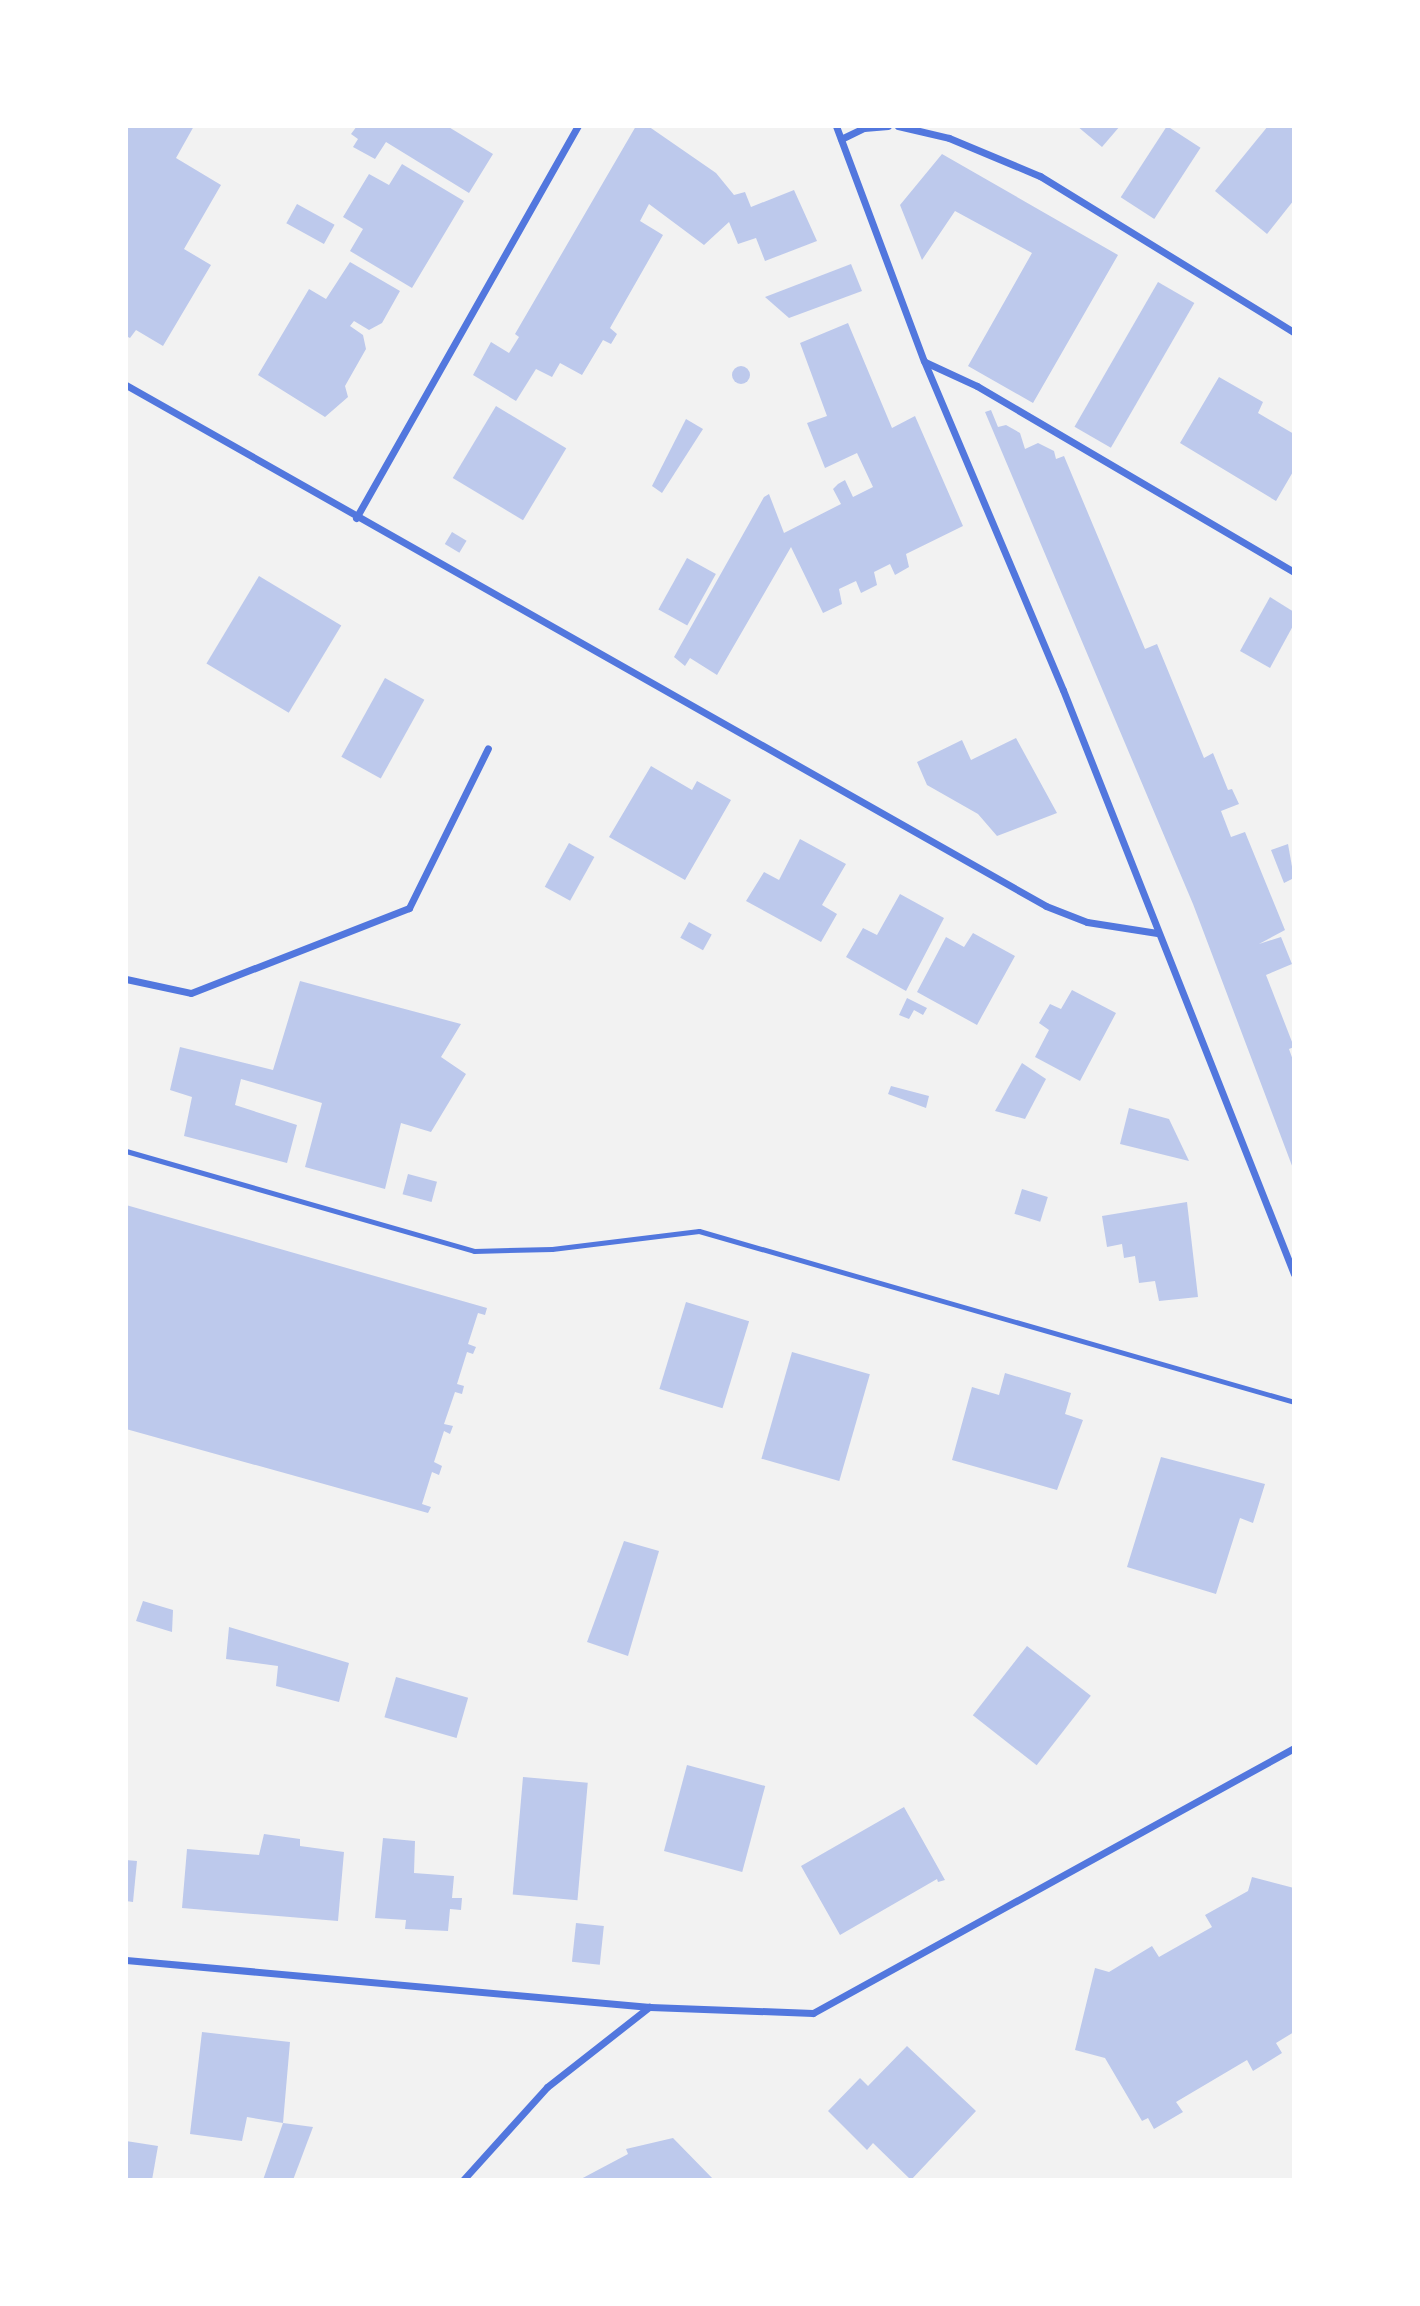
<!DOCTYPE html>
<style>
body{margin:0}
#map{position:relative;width:1420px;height:2306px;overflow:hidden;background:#f2f2f2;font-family:"Varela Round",sans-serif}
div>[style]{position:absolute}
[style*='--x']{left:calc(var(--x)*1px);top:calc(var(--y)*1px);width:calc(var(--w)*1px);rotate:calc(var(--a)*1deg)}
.building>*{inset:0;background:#bdc9ec;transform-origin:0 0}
.round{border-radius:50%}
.service>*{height:5px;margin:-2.5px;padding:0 2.5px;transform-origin:2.5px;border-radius:2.5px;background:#5277de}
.minor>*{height:7px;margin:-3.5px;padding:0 3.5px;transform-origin:3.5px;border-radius:3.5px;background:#5277de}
span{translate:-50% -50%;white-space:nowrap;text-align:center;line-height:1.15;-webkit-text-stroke:6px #fff;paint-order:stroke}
.frame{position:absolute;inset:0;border:128px solid #fff;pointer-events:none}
</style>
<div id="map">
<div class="building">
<i style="clip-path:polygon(126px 126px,194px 126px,176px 158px,221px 185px,184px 249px,211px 265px,163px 346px,136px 330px,130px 338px,126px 336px)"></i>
<i style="clip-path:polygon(357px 126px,447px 126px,493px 154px,469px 193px,386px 142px,375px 159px,353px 147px,358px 139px,351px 134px)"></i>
<i style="clip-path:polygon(636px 126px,648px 126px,716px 173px,734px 195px,745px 192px,751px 207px,794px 190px,817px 241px,765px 261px,756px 238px,738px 244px,729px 222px,704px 245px,649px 204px,640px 221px,663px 235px,610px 328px,617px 334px,611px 344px,603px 340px,582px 375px,560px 363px,552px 377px,536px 369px,516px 401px,473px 375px,491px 342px,509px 353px,519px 337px,515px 334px)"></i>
<i style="clip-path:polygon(1077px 126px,1120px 126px,1102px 147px)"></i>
<i style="left:1167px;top:126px;width:40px;height:85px;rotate:33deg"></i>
<i style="clip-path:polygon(1268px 126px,1294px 126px,1294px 200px,1267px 234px,1215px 191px)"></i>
<i style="clip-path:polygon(942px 154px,1118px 255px,1033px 403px,968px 366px,1032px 253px,955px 211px,922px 260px,900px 205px)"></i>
<i style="clip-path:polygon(402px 164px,464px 201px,412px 288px,350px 251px,363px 229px,343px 217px,369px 174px,389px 185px)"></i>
<i style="left:297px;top:204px;width:43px;height:22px;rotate:29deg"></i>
<i style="clip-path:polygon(350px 262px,400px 291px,382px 323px,369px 330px,354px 321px,350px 326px,363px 335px,366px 349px,345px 386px,348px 397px,325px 417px,258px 375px,309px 289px,326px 299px)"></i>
<i style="clip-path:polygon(851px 264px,862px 291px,789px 318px,765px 297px)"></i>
<i style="left:1158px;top:282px;width:42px;height:167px;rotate:30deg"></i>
<i style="clip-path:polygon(848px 323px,892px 428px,915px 416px,963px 526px,906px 554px,909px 567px,895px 575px,890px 564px,874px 572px,877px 585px,861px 593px,856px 581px,839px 589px,842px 604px,823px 613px,791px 547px,717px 675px,690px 658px,685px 666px,674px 657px,764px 497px,769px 494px,784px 533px,841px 504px,833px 489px,838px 484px,845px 480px,853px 497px,873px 487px,857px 453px,825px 468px,807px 423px,827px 416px,800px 343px)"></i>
<i class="round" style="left:732px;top:366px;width:18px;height:18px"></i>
<i style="clip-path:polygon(1219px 377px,1263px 402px,1258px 413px,1294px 434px,1294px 470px,1276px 501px,1180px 443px)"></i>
<i style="left:496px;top:406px;width:82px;height:84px;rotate:31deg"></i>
<i style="clip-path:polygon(991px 410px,998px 427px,1006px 425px,1020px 433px,1025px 449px,1038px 443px,1054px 451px,1056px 459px,1064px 456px,1145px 649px,1157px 644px,1204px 758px,1213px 753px,1228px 790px,1232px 789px,1239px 804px,1221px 811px,1231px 837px,1245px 832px,1285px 930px,1259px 944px,1281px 937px,1292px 964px,1266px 975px,1294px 1047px,1289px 1049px,1294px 1063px,1294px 1171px,1193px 904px,985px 412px)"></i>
<i style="clip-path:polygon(686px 419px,703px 429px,662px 493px,652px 486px)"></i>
<i style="left:452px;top:532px;width:17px;height:14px;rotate:31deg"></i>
<i style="left:687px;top:558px;width:33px;height:59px;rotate:29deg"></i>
<i style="left:259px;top:576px;width:96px;height:102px;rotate:31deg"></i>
<i style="clip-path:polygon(1270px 597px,1294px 612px,1294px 624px,1270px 668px,1240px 651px)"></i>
<i style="left:385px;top:678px;width:45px;height:90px;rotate:29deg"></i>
<i style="clip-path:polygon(1016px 738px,1057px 813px,997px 836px,978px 814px,927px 785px,917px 762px,962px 740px,971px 760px)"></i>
<i style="clip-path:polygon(651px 766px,692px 790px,697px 781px,731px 800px,685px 880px,609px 837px)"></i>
<i style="clip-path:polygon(800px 839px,846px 864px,822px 905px,837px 914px,821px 942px,746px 901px,764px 872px,779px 880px)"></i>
<i style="left:569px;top:843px;width:29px;height:50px;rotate:29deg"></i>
<i style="clip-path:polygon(1288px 844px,1294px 878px,1284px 883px,1271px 850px)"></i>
<i style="clip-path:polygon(900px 894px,944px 918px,906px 991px,846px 957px,863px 928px,877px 935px)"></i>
<i style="left:689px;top:922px;width:26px;height:18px;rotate:29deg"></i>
<i style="clip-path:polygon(973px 933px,1015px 956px,977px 1025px,917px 992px,946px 937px,964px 947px)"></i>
<i style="clip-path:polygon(300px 981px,461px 1024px,441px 1057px,466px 1074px,431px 1132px,401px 1123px,385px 1189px,305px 1167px,322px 1103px,262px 1085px,241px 1079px,235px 1105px,297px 1125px,287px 1163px,184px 1136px,192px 1097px,170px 1090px,180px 1047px,273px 1070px)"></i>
<i style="clip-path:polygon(1072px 990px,1116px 1013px,1080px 1081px,1035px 1057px,1049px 1030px,1039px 1023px,1050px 1004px,1061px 1009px)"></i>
<i style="clip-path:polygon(907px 998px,927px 1008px,923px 1015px,914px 1010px,909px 1019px,899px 1015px)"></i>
<i style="clip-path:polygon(1022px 1063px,1046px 1079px,1025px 1119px,995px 1111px)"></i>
<i style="clip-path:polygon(891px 1086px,929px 1096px,926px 1108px,888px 1094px)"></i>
<i style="clip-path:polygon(1129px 1108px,1169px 1119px,1189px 1161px,1120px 1144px)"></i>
<i style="left:408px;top:1174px;width:30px;height:21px;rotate:15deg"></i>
<i style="left:1022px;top:1189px;width:27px;height:26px;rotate:17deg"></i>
<i style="clip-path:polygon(1187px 1202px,1198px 1297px,1159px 1301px,1155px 1281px,1139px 1283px,1135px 1256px,1124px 1258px,1122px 1244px,1107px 1247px,1102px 1216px)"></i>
<i style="clip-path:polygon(126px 1205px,487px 1308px,485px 1315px,478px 1313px,468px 1344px,476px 1347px,473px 1354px,467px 1352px,457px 1384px,464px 1386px,462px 1394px,455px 1392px,444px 1424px,453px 1426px,450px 1434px,444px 1431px,434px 1462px,442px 1466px,439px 1475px,432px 1472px,422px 1504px,431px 1507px,428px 1513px,126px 1429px)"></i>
<i style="left:686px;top:1302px;width:66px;height:91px;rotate:17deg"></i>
<i style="left:792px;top:1352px;width:81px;height:111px;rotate:16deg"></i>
<i style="clip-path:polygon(1005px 1373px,1071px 1393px,1065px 1414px,1083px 1420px,1057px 1490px,952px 1460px,972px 1387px,999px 1395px)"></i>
<i style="clip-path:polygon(1161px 1457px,1265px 1484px,1253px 1523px,1240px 1518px,1216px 1594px,1127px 1567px)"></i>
<i style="clip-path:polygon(624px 1541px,659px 1551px,628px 1656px,587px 1642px)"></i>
<i style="clip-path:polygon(143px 1601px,173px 1610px,172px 1632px,136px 1621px)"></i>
<i style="clip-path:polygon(229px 1627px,349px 1663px,339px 1702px,276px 1686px,278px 1666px,226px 1659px)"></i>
<i style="left:1027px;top:1646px;width:81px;height:88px;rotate:38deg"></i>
<i style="left:396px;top:1677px;width:75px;height:42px;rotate:16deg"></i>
<i style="left:687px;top:1765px;width:81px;height:89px;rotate:15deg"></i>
<i style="left:523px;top:1777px;width:65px;height:118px;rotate:5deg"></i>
<i style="clip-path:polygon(904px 1807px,945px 1880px,938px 1882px,937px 1879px,840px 1935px,801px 1866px)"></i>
<i style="clip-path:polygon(264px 1834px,300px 1839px,300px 1846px,344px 1852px,338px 1921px,182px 1908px,187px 1849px,259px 1855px)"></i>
<i style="clip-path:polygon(383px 1838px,415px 1841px,414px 1873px,454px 1876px,452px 1898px,462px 1898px,461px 1910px,450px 1909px,448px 1931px,405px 1929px,406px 1920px,375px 1918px)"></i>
<i style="clip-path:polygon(126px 1860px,137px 1861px,133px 1902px,126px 1901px)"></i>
<i style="clip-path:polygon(1252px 1877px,1294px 1888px,1294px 2032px,1276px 2043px,1282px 2053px,1253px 2071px,1247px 2060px,1176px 2102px,1183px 2112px,1154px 2129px,1148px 2118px,1142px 2121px,1105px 2058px,1075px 2050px,1095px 1968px,1109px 1972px,1152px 1946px,1159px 1957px,1212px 1927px,1205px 1915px,1248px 1891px)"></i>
<i style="left:576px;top:1923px;width:28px;height:39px;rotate:6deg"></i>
<i style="clip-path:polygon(202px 2032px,290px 2042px,283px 2123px,247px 2117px,242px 2141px,190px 2134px)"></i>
<i style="clip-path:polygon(907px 2046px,976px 2111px,911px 2180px,873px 2143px,867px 2150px,828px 2111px,860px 2078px,868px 2086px)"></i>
<i style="clip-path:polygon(283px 2123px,313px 2127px,293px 2180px,263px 2180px)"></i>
<i style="clip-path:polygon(673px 2138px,714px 2180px,579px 2180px,628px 2154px,626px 2149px)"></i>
<i style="clip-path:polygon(126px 2141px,158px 2146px,152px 2180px,126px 2180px)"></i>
</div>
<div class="service">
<i style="--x:126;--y:1151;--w:362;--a:16"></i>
<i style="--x:474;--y:1251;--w:78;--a:-1.5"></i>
<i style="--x:552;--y:1249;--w:148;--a:-7"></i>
<i style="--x:699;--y:1231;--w:619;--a:16.03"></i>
</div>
<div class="minor">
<i style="--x:836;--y:126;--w:251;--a:69.5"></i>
<i style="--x:924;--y:361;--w:357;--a:67.1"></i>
<i style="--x:1063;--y:690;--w:628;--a:68.42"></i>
<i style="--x:898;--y:126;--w:52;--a:13.2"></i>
<i style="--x:949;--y:138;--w:99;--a:22.7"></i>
<i style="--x:1040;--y:176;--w:298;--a:31.6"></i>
<i style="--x:841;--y:139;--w:25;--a:-26"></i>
<i style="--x:864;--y:128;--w:24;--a:-5"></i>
<i style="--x:925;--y:362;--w:57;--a:24.8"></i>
<i style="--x:977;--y:386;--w:368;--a:30.4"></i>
<i style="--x:126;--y:385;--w:1057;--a:29.52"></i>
<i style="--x:1046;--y:906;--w:44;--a:21.3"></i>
<i style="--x:1087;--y:922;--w:71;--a:8.9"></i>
<i style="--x:356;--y:518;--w:450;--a:-60.5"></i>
<i style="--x:126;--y:979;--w:66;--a:12.2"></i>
<i style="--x:191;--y:993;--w:234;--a:-21.3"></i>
<i style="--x:409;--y:908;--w:178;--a:-63.7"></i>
<i style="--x:126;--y:1960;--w:526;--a:5.13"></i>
<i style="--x:650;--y:2007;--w:163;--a:2.1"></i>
<i style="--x:813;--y:2013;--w:549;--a:-28.85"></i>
<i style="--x:463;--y:2180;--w:125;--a:-47.9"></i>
<i style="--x:547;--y:2087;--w:130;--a:-38.1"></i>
</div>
<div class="frame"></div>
</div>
